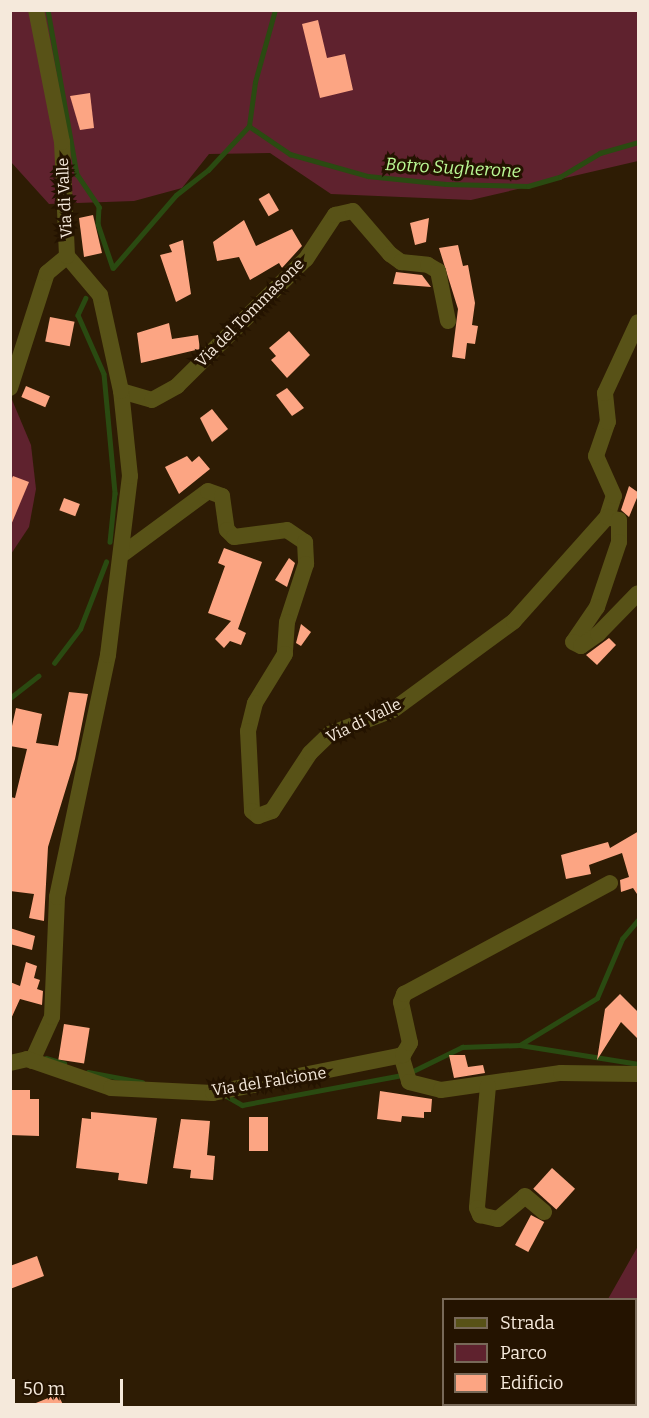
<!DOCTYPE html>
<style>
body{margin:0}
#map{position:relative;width:649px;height:1418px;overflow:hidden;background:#2e1c04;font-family:Bitter,serif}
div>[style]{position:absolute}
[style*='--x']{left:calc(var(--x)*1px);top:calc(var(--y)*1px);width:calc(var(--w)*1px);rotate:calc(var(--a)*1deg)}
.green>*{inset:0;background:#5f222e}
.stream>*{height:4.5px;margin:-2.25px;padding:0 2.25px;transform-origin:2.25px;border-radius:2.25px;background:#2a4a11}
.building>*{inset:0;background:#fca583;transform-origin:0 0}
.minor>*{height:16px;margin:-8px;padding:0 8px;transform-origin:8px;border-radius:8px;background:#585217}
span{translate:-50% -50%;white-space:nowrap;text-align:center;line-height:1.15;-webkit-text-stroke:6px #241300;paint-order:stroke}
.street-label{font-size:16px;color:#f5e9db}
.water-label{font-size:18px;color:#bbf994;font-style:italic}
.frame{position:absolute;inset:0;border:12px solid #f5e9db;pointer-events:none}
.legend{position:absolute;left:442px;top:1298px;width:195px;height:108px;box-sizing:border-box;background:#241300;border:2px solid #786958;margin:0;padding:8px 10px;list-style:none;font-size:18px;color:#f5e9db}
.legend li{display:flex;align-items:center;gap:12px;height:30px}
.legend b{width:30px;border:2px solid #786958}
.scale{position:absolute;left:12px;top:1379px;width:111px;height:27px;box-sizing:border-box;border:3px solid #f5e9db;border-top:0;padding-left:8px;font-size:18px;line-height:21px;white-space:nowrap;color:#f5e9db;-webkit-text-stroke:4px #241300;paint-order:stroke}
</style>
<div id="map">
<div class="green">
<i style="clip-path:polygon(11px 11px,638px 11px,638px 161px,471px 200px,331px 194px,270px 153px,209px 154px,182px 188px,134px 201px,49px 204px,11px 162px)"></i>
<i style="clip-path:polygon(10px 395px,31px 445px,36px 489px,29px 527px,11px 554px)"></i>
<i style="clip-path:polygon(638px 1246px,638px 1407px,548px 1407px,636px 1404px,636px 1300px,608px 1299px)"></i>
</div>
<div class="stream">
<i style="--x:48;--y:10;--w:167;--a:80"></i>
<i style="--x:77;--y:174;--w:40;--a:56"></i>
<i style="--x:99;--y:207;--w:17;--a:93"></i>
<i style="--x:98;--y:224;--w:46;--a:71.2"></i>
<i style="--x:249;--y:126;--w:50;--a:34.3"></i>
<i style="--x:290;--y:154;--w:81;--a:15.8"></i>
<i style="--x:368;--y:176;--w:78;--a:5.9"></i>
<i style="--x:446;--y:184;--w:82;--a:1.4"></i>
<i style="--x:528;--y:186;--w:33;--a:-16"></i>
<i style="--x:560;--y:177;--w:47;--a:-31"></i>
<i style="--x:600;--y:153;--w:40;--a:-16"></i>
<i style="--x:249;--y:126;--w:44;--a:-82.2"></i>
<i style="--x:255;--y:82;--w:75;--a:-74.5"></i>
<i style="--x:113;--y:268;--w:96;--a:-49.2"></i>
<i style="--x:176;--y:195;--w:41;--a:-38"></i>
<i style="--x:208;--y:170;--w:60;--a:-47"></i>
<i style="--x:86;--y:298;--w:19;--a:115"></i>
<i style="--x:78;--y:315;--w:64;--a:66.2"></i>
<i style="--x:104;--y:374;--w:120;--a:84.7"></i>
<i style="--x:115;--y:493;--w:49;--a:95.8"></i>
<i style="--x:54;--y:663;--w:43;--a:-52.6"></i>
<i style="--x:80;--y:629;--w:72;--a:-68.8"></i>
<i style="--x:10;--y:698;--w:36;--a:-38"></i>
<i style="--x:520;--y:1045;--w:90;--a:-31.4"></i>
<i style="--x:597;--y:998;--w:64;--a:-67"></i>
<i style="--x:622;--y:939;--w:25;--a:-50"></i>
<i style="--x:46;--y:1058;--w:19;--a:16"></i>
<i style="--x:88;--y:1072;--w:55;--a:10.5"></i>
<i style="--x:411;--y:1072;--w:57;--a:-26.1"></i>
<i style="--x:462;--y:1047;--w:58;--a:-2"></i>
<i style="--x:520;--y:1045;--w:120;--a:9.1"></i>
<i style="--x:225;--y:1095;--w:20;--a:30"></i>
<i style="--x:242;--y:1105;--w:164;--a:-10.6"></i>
</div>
<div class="building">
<i style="clip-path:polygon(318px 20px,327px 58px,345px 54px,353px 90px,320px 98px,302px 24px)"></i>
<i style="clip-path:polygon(90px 93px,94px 128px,80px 130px,70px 96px)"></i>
<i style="left:269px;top:193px;width:20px;height:12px;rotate:60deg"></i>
<i style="clip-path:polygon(93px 215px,102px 253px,84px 257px,79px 218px)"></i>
<i style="clip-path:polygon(429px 218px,426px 242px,415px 245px,410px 223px)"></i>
<i style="clip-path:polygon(244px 220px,256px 246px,292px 229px,302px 246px,282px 268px,279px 263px,250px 280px,239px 257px,217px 261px,213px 242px)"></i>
<i style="clip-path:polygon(183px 240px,191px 294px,176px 302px,160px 255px,172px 252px,169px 245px)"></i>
<i style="clip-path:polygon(458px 245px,463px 266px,468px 265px,475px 303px,472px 325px,478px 326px,475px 344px,467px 343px,465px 359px,452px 357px,458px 309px,439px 248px)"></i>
<i style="clip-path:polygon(396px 272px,422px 275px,431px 287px,393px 284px)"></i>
<i style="left:50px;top:317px;width:25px;height:25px;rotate:11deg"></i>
<i style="clip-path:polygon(169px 323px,172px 339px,198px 335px,200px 349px,141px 363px,137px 333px)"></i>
<i style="clip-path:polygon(289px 331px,310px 355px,287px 378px,271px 360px,276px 356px,269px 348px)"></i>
<i style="left:26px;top:386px;width:26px;height:12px;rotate:23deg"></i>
<i style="clip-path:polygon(287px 388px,304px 408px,292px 416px,276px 395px)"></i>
<i style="clip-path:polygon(212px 409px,228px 429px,212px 442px,200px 418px)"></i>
<i style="clip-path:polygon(187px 456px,192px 462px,199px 456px,210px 469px,179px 494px,165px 467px)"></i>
<i style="clip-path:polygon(13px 476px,29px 482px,11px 525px,10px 482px)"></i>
<i style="clip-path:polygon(629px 486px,639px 493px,629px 517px,621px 510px)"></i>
<i style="left:64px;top:498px;width:17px;height:13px;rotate:21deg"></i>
<i style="clip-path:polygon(224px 548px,262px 562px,238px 629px,246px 633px,241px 645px,230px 641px,224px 648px,215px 639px,231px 621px,208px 613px,225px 566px,218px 563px)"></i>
<i style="clip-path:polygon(289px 558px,295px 563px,287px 587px,275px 580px)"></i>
<i style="clip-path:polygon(301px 624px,311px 632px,301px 646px,296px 643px)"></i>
<i style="clip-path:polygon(609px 638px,616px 645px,597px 665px,586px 655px)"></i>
<i style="clip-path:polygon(69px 692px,88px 694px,75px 759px,48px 847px,44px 921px,29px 918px,34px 894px,10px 891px,10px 797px,15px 798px,27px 749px,10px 746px,10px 735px,16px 708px,42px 714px,36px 743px,58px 746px)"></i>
<i style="clip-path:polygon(639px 831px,639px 897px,633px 888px,621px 892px,620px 880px,629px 877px,622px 853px,589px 865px,591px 874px,566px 879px,561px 855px,608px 842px,610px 848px)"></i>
<i style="clip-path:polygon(10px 928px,35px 936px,32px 950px,10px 944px)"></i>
<i style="clip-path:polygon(26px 962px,37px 966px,34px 978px,40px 980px,37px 989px,43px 991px,42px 1005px,20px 999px,10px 1021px,10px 982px,20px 986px)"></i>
<i style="clip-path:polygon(620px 994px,639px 1013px,639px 1040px,621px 1022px,597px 1060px,605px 1009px)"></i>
<i style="left:64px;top:1024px;width:26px;height:36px;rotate:9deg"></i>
<i style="clip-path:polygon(449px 1055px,465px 1055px,468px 1067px,483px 1065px,485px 1073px,454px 1078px)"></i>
<i style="clip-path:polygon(11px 1090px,30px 1090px,30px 1099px,39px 1099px,39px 1136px,10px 1135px)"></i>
<i style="clip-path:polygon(380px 1091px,432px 1099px,431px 1112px,424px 1112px,424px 1118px,402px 1116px,401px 1122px,377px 1119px)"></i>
<i style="clip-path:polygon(91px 1112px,157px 1118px,147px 1184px,118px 1180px,119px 1173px,76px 1168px,82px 1118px,91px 1119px)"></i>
<i style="left:249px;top:1117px;width:19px;height:34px"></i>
<i style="clip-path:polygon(181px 1119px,210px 1121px,207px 1155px,215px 1156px,213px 1180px,190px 1178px,191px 1170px,173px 1168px)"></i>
<i style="left:552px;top:1168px;width:31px;height:28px;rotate:42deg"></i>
<i style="left:531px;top:1215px;width:15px;height:34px;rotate:28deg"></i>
<i style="clip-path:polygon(37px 1256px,44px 1276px,10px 1289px,10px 1266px)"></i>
<i style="clip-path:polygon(58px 1394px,64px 1407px,26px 1407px)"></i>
</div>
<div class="minor">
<i style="--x:10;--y:388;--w:121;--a:-72.2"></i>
<i style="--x:47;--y:273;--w:26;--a:-40"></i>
<i style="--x:121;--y:391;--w:32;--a:16"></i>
<i style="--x:152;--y:400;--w:29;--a:-29"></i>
<i style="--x:177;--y:386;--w:181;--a:-44.6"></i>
<i style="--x:306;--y:259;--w:53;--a:-56.6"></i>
<i style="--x:335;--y:215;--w:18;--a:-13"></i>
<i style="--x:353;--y:211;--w:57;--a:49.3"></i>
<i style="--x:390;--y:254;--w:14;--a:36"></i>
<i style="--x:401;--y:262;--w:27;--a:6"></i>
<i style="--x:428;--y:265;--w:12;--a:31"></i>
<i style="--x:438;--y:271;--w:51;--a:78.7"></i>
<i style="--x:607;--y:517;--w:22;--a:-72"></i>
<i style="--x:614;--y:496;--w:44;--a:-114.2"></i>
<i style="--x:596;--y:456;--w:36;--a:-71"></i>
<i style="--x:608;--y:422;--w:29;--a:-96"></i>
<i style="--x:605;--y:393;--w:78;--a:-65.1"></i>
<i style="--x:124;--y:553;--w:104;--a:-36.4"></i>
<i style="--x:208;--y:491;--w:15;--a:20"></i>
<i style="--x:222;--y:496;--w:34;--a:82"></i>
<i style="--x:227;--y:530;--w:10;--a:45"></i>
<i style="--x:234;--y:537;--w:53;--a:-7.5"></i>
<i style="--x:287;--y:530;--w:22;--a:34"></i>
<i style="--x:305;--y:542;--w:22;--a:87"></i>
<i style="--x:306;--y:564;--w:61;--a:108.1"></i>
<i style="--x:287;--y:622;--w:32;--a:94"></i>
<i style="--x:285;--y:654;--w:57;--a:121.5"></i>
<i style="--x:255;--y:703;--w:29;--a:104"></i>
<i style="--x:248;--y:731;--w:80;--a:87.1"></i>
<i style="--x:252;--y:811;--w:8;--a:40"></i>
<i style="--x:258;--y:816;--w:15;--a:-20"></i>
<i style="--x:272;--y:811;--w:69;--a:-56.8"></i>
<i style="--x:310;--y:753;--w:28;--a:-44"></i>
<i style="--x:330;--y:734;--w:67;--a:-20.9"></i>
<i style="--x:393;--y:710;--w:150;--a:-36.3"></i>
<i style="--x:514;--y:621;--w:140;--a:-48.2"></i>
<i style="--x:607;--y:517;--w:12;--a:14"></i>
<i style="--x:619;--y:520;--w:22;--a:90"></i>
<i style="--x:619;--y:542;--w:69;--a:108.7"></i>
<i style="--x:597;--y:607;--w:42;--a:124.4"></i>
<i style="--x:573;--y:642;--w:9;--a:27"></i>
<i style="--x:581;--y:646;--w:21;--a:-35"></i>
<i style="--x:598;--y:634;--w:57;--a:-45.7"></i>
<i style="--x:401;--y:1055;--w:28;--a:73"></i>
<i style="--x:409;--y:1082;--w:33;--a:14"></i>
<i style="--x:441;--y:1090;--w:121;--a:-8.1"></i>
<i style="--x:561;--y:1073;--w:77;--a:0.7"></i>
<i style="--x:32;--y:1061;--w:48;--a:-65.6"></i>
<i style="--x:52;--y:1017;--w:120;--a:-87.6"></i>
<i style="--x:57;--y:897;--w:247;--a:-78.1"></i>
<i style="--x:108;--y:655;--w:180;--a:-83"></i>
<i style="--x:130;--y:476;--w:85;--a:-96"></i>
<i style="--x:121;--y:391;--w:98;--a:-102.3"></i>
<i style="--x:100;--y:295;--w:51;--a:-130.2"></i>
<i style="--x:67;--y:256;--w:114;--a:-92.5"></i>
<i style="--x:62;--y:142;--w:135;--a:-101.1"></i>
<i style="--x:10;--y:1063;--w:17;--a:-13"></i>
<i style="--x:27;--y:1059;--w:89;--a:19"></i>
<i style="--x:111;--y:1088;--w:102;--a:2.8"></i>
<i style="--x:213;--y:1093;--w:194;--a:-11.3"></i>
<i style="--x:403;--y:1055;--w:14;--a:-60"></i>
<i style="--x:410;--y:1043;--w:42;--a:-102.4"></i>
<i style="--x:401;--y:1002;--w:9;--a:-69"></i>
<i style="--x:404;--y:994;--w:234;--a:-28.3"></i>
<i style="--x:488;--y:1086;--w:122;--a:95.2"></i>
<i style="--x:477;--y:1208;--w:8;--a:67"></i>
<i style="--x:480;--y:1215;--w:18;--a:13"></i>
<i style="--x:498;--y:1219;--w:35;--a:-40"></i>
<i style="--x:525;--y:1196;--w:25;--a:40"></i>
</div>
<div class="street-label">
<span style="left:65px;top:198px;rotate:-93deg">Via di Valle</span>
<span style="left:250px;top:313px;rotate:-45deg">Via del Tommasone</span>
<span style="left:364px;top:721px;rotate:-26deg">Via di Valle</span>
<span style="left:269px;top:1082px;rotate:-9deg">Via del Falcione</span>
</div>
<div class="water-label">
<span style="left:453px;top:168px;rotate:3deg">Botro Sugherone</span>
</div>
<div class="frame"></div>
<ul class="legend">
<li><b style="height:8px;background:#585217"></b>Strada</li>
<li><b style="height:16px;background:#5f222e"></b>Parco</li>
<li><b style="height:16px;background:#fca583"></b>Edificio</li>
</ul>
<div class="scale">50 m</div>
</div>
